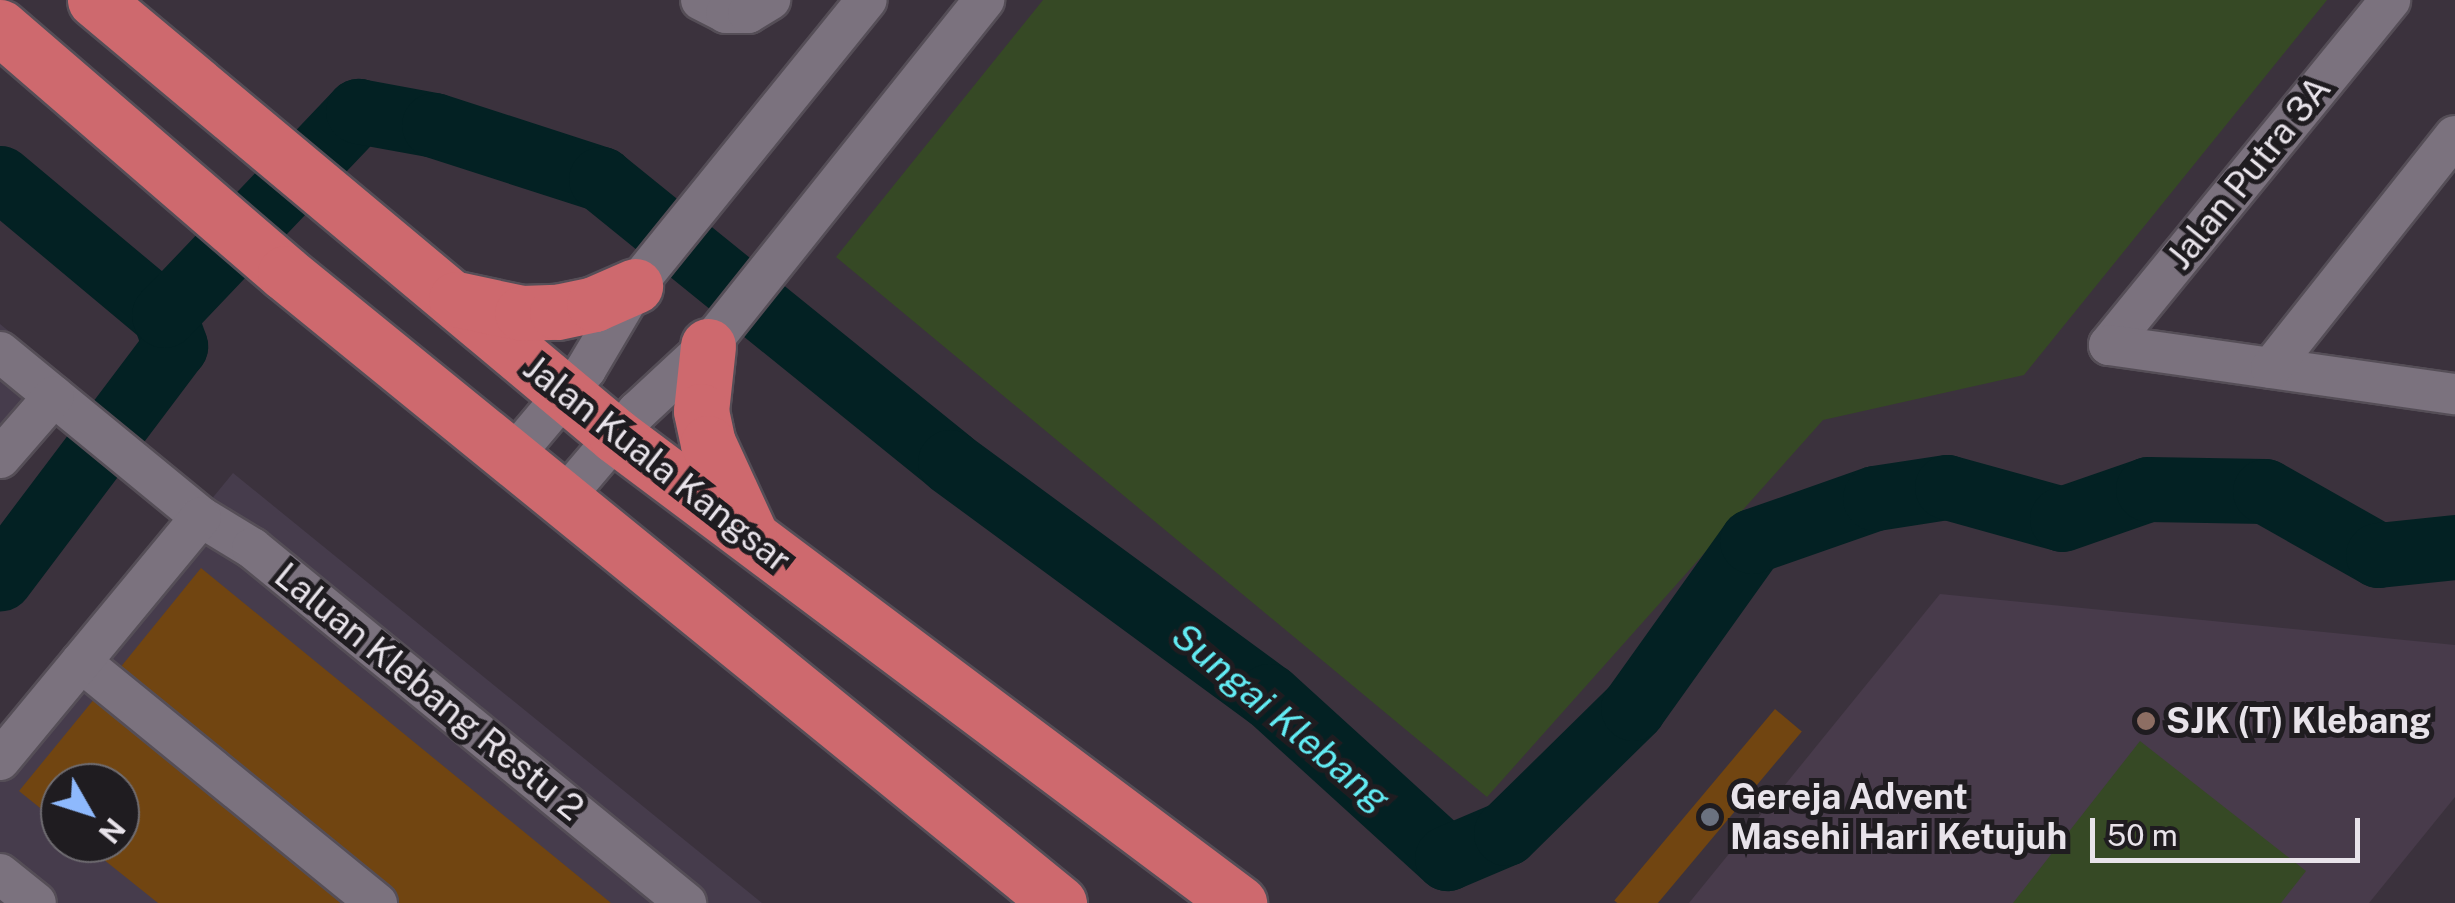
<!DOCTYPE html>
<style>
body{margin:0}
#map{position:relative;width:2455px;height:903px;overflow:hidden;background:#3b323d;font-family:"Public Sans",sans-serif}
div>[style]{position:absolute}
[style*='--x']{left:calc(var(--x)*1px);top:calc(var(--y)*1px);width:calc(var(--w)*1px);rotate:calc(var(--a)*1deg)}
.commercial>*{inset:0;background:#463c4c}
.built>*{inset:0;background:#483b4b}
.green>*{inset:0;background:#364925}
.river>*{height:65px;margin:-32.5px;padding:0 32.5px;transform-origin:32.5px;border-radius:32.5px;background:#032123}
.building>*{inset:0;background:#714511;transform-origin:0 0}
.roads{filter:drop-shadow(2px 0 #554e57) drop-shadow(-2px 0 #554e57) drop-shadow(0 2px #554e57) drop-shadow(0 -2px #554e57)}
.minor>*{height:40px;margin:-20px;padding:0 20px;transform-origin:20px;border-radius:20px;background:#7b727e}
.highway>*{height:55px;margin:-27.5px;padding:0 27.5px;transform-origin:27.5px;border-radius:27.5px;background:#ce696e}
.dots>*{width:28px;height:28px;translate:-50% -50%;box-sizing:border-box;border:5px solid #1f1c20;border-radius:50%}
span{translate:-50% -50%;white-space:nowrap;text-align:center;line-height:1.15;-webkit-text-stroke:10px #1f1c20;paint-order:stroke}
.street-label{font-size:35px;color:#e8e3ea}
.poi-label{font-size:35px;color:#e8e3ea;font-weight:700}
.left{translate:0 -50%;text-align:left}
.water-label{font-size:38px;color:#62ebf3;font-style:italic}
.north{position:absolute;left:40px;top:763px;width:100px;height:100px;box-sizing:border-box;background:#1f1c20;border:2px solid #6f6c71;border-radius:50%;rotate:129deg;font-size:28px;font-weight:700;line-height:40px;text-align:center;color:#e8e3ea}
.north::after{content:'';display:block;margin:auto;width:35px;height:45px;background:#8eb9fd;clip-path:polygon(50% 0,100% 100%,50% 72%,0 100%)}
.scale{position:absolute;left:2090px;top:818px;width:270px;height:45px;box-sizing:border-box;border:5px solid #e8e3ea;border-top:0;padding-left:12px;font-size:30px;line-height:35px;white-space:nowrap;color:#e8e3ea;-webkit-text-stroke:8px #1f1c20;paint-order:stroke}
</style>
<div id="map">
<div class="commercial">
<i style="clip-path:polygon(0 324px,65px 377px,0 455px)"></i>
<i style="clip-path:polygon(evenodd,233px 473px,762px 903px,34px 903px,0 875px,0 757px,233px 473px,60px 783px,120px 783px,120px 843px,60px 843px,60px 783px)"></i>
</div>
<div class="built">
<i style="clip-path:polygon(1940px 594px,2455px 645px,2455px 797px,2369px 903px,1689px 903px)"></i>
</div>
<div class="green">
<i style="clip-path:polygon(1043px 0,2327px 0,2024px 375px,1823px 420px,1487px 797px,836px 257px)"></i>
<i style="clip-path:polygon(2140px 741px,2306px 871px,2281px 903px,2013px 903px)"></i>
</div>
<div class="river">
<i style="--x:0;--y:178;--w:214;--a:39.9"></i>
<i style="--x:164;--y:315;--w:33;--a:70"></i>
<i style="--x:175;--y:346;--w:291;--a:127"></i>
<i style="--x:164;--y:315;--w:282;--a:-46.4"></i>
<i style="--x:358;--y:111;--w:77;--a:10.4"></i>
<i style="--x:434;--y:125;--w:176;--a:17.9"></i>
<i style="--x:601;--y:179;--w:449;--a:39"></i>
<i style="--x:950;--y:462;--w:396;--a:36.3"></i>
<i style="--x:1269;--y:696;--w:241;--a:42.3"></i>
<i style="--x:1447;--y:858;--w:64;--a:-23"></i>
<i style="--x:1506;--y:833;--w:178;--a:-44.5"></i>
<i style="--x:1633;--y:708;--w:205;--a:-54.5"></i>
<i style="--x:1752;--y:541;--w:130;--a:-19.3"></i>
<i style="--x:1875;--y:498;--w:73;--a:-8.7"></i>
<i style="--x:1947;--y:487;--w:119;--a:15.5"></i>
<i style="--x:2062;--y:519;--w:91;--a:-19.2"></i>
<i style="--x:2148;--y:489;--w:117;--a:1"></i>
<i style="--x:2265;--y:491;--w:130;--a:29.5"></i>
<i style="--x:2378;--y:555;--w:77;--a:-5.9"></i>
</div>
<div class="building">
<i style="clip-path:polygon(201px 568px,611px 903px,396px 903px,115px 674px)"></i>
<i style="clip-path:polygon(95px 698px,347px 903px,158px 903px,83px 843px,120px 843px,120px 783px,60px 783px,60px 824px,19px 791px)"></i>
<i style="left:1775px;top:709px;width:35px;height:250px;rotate:40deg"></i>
</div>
<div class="roads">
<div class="minor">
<i style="--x:701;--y:0;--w:28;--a:27"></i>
<i style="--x:726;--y:13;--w:22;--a:0"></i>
<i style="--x:748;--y:13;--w:26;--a:-31"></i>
<i style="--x:2109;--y:345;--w:445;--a:-50.8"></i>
<i style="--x:2109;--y:345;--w:349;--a:8.1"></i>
<i style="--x:0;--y:352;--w:260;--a:39.4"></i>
<i style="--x:201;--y:517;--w:60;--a:31.3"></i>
<i style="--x:252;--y:548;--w:561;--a:39.28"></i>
<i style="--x:2271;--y:368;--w:296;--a:-51.6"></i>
<i style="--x:512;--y:457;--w:115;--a:-49.9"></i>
<i style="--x:586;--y:369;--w:96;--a:-59.4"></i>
<i style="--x:635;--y:286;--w:368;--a:-51"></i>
<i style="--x:0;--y:458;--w:82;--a:-48.9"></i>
<i style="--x:562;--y:500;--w:116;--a:-49.6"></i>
<i style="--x:637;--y:412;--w:97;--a:-42.9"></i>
<i style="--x:708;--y:346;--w:443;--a:-51.4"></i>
<i style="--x:81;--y:662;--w:382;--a:39.2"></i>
<i style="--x:0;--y:760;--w:315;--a:-50.4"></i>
<i style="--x:0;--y:874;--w:46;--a:38.9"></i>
</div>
<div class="highway">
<i style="--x:95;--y:0;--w:679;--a:39.92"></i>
<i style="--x:616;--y:436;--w:779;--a:36.86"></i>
<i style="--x:0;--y:27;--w:376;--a:40.8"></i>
<i style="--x:285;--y:273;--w:998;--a:39.14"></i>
<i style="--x:456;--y:299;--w:67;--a:12"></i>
<i style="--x:522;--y:313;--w:35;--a:-2"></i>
<i style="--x:557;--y:312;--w:38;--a:-12"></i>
<i style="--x:594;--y:304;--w:45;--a:-23.7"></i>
<i style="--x:708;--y:346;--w:65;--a:96.1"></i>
<i style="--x:701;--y:411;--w:33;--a:78"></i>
<i style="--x:708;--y:443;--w:98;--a:65.3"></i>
</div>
</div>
<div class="dots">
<i style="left:2146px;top:721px;background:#8d6e63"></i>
<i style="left:1710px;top:817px;background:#6b7280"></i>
</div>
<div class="street-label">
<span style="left:2249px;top:173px;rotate:-51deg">Jalan Putra 3A</span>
<span style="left:657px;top:464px;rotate:38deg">Jalan Kuala Kangsar</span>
<span style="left:429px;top:692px;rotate:39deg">Laluan Klebang Restu 2</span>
</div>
<div class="poi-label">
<span class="left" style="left:2166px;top:721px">SJK (T) Klebang</span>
<span class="left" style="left:1730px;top:817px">Gereja Advent<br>Masehi Hari Ketujuh</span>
</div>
<div class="water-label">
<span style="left:1281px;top:717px;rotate:40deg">Sungai Klebang</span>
</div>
<div class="north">N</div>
<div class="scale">50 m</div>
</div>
